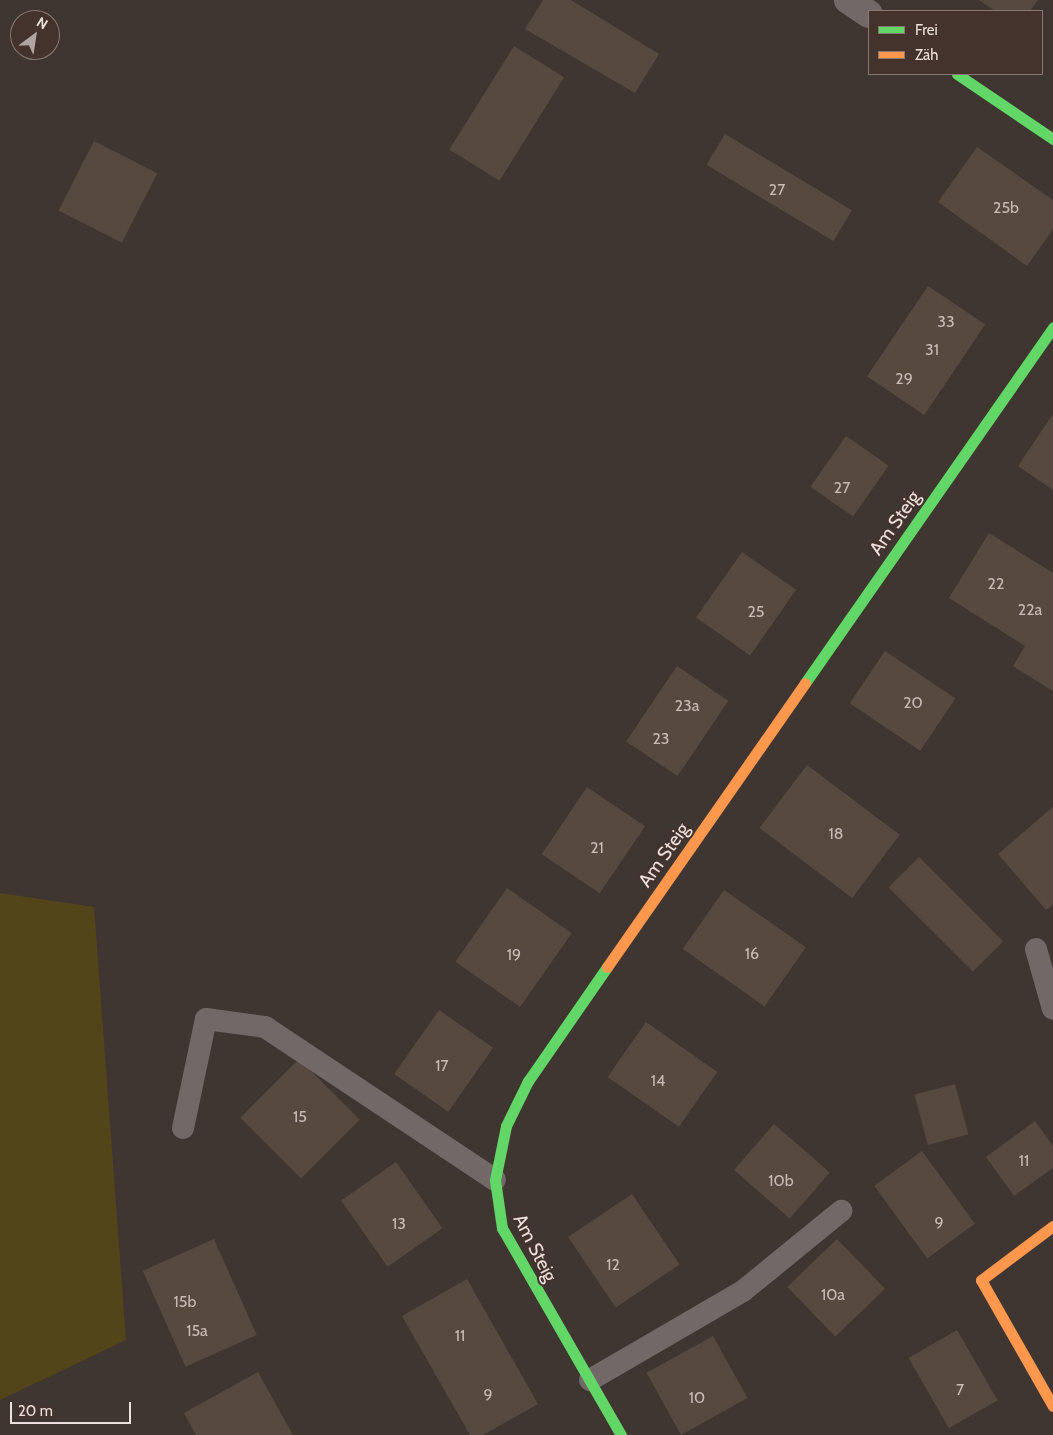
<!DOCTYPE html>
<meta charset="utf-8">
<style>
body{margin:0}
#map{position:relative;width:1053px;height:1435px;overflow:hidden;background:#3f3632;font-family:Cabin,sans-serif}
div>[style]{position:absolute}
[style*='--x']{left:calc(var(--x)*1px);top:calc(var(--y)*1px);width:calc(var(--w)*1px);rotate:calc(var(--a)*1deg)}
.green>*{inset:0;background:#53451a}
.building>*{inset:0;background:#564a40;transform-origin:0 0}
.lane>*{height:22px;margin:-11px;padding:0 11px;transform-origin:11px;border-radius:11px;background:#736868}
.street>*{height:28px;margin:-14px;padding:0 14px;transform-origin:14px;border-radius:14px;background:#736868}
.fast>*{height:11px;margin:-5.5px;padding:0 5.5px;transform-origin:5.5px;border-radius:5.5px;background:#63d668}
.slow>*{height:11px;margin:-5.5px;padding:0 5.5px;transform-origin:5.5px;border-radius:5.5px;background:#ff974d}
span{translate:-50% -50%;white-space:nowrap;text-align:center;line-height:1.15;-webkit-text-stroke:4px #44332d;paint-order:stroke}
.number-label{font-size:16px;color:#c7bbb6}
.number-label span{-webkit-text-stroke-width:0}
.street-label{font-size:19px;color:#ede1dd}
.legend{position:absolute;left:868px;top:10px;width:175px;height:65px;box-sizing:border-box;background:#44332d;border:1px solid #887973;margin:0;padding:6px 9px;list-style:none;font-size:15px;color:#ede1dd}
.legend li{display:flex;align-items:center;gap:10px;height:25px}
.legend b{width:25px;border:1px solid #887973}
.north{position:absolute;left:10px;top:10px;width:50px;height:50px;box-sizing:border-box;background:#44332d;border:1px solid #887973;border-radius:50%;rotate:31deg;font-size:14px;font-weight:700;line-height:20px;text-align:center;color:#ede1dd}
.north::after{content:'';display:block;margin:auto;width:18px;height:22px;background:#b0a5a1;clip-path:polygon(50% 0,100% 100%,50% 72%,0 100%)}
.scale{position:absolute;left:10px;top:1402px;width:121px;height:22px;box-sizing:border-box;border:2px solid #ede1dd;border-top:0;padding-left:6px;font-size:15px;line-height:18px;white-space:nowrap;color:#ede1dd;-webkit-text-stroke:4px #44332d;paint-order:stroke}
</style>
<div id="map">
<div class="green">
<i style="clip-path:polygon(0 893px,94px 907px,126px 1340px,0 1400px)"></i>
</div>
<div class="building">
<i style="clip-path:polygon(543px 0,571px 0,659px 54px,635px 93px,525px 29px)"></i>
<i style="clip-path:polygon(979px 0,1038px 0,1030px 11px,995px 11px)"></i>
<i style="left:514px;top:46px;width:59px;height:122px;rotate:32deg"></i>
<i style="left:725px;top:134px;width:148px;height:36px;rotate:31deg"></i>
<i style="left:94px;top:141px;width:71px;height:78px;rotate:27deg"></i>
<i style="clip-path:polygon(977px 147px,1053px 200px,1053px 229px,1027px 266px,938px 202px)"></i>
<i style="left:928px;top:286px;width:69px;height:109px;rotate:34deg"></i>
<i style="clip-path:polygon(1053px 414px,1053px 490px,1018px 466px)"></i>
<i style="left:846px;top:436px;width:52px;height:62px;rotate:35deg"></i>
<i style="clip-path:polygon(989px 533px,1053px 573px,1053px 691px,1013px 666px,1025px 646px,949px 598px)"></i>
<i style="left:742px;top:552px;width:66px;height:80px;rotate:35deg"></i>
<i style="left:885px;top:651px;width:85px;height:63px;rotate:34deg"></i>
<i style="left:677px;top:666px;width:62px;height:91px;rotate:34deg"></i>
<i style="left:807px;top:765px;width:116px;height:79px;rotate:37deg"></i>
<i style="left:587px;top:787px;width:70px;height:81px;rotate:34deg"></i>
<i style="clip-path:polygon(1053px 807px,1053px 905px,1046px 910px,998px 854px)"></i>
<i style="left:919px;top:857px;width:119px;height:43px;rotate:45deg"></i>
<i style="left:507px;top:888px;width:79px;height:90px;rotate:35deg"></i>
<i style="left:724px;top:890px;width:100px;height:72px;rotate:35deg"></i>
<i style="left:439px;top:1010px;width:66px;height:78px;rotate:35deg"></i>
<i style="left:646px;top:1022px;width:87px;height:67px;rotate:35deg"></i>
<i style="left:299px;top:1059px;width:86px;height:83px;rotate:45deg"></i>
<i style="left:955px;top:1084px;width:52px;height:42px;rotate:75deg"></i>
<i style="clip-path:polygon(1035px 1121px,1053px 1146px,1053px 1168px,1014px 1196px,986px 1157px)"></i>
<i style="left:774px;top:1124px;width:74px;height:61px;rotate:41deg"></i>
<i style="left:922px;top:1151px;width:90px;height:59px;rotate:54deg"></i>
<i style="left:396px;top:1162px;width:81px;height:67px;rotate:55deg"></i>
<i style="left:632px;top:1194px;width:85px;height:77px;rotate:56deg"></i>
<i style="left:214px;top:1239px;width:105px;height:78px;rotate:66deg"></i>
<i style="left:837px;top:1239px;width:69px;height:69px;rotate:46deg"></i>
<i style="clip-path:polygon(467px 1279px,538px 1404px,483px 1435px,470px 1435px,402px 1316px)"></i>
<i style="left:957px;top:1330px;width:81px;height:56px;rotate:60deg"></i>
<i style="left:713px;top:1336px;width:71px;height:76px;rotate:61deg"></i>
<i style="clip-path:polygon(258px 1372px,293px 1435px,196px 1435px,184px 1413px)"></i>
</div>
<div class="lane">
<i style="--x:1036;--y:949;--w:62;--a:74.2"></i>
<i style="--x:183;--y:1128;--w:111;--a:-78.1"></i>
<i style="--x:206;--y:1019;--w:60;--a:7.7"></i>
<i style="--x:265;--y:1027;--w:276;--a:33.6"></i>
<i style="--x:590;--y:1380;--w:177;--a:-30.2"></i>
<i style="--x:743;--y:1291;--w:127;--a:-39.2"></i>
</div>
<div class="street">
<i style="--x:848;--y:0;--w:25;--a:34"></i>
</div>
<div class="fast">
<i style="--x:957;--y:74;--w:116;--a:34.1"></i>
<i style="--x:805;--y:683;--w:434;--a:-55.1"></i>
<i style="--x:607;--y:967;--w:139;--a:124.7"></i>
<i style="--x:528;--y:1081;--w:50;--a:116.1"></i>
<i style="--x:506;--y:1126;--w:55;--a:101.5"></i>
<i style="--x:495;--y:1180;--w:49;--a:81.7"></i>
<i style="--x:502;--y:1228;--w:239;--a:60.1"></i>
</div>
<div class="slow">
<i style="--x:607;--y:967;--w:346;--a:-55.1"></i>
<i style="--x:1053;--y:1226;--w:90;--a:143.1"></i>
<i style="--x:981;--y:1280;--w:145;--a:60.3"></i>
</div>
<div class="number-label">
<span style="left:777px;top:190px">27</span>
<span style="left:1006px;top:208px">25b</span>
<span style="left:946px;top:322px">33</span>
<span style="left:932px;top:350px">31</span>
<span style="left:904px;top:379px">29</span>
<span style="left:842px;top:488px">27</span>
<span style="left:996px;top:584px">22</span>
<span style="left:1030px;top:610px">22a</span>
<span style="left:756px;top:612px">25</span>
<span style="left:913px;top:703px">20</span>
<span style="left:687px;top:706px">23a</span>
<span style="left:661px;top:739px">23</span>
<span style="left:836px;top:834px">18</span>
<span style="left:597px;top:848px">21</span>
<span style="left:752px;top:954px">16</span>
<span style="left:514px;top:955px">19</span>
<span style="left:442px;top:1066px">17</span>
<span style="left:658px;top:1081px">14</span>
<span style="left:300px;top:1117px">15</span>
<span style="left:1024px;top:1161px">11</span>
<span style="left:781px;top:1181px">10b</span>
<span style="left:939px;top:1223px">9</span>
<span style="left:399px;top:1224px">13</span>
<span style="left:613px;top:1265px">12</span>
<span style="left:833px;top:1295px">10a</span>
<span style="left:185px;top:1302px">15b</span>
<span style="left:197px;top:1331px">15a</span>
<span style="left:460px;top:1336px">11</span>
<span style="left:960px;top:1390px">7</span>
<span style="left:488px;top:1395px">9</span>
<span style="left:697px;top:1398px">10</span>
</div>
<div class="street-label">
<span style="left:895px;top:523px;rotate:-55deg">Am Steig</span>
<span style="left:664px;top:855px;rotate:-55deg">Am Steig</span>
<span style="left:535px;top:1248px;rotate:63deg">Am Steig</span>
</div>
<ul class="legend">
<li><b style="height:6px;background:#63d668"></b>Frei</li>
<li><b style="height:6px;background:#ff974d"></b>Zäh</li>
</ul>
<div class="north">N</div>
<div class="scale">20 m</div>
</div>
